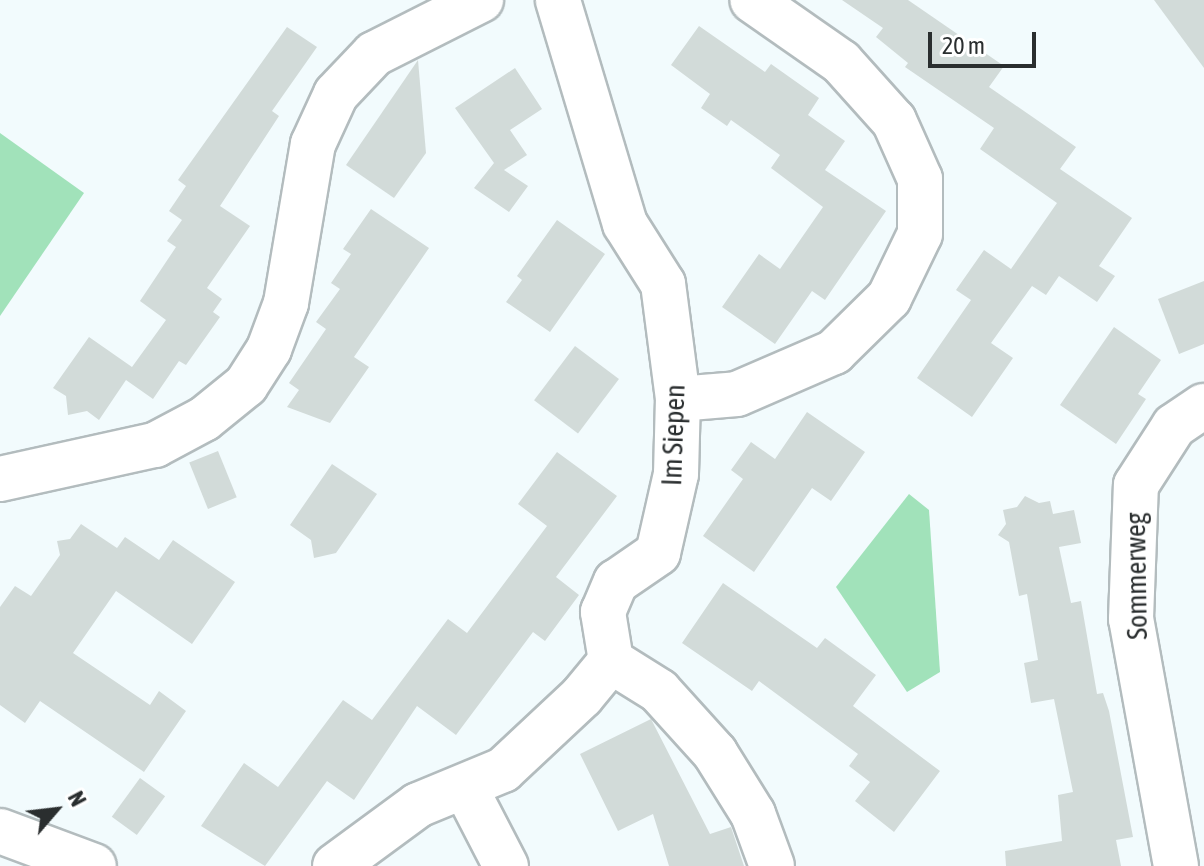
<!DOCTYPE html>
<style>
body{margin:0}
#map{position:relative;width:1204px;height:866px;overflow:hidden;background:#f2fbfd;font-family:"Asap Condensed",sans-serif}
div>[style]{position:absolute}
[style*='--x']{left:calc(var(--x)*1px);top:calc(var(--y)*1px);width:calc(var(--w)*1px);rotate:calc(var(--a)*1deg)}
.green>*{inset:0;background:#a1e2ba}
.building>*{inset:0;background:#d2dbd9;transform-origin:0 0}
.roads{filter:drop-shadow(2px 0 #b3bcbe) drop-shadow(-2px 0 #b3bcbe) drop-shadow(0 2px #b3bcbe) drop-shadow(0 -2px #b3bcbe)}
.minor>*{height:44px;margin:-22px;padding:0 22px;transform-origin:22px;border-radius:22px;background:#fff}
span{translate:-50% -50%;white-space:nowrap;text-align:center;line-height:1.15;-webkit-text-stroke:6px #fff;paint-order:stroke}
.street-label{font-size:28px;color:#2a2e2f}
.north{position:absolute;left:16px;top:770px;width:80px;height:80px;-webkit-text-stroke:6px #fff;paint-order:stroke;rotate:62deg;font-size:22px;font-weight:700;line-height:32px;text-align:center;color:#2a2e2f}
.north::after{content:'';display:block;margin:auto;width:28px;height:36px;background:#2a2e2f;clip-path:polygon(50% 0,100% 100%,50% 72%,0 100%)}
.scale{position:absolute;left:928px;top:32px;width:108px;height:36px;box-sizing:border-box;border:4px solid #2a2e2f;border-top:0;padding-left:10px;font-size:24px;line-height:28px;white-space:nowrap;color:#2a2e2f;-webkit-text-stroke:6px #fff;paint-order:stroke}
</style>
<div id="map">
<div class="green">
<i style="clip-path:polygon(0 133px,84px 193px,0 316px)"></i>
<i style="clip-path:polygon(909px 494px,929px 510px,940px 672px,907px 692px,836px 587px)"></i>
</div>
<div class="building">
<i style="clip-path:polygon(842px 0,908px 0,1004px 66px,989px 87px,1076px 147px,1060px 169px,1132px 218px,1099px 266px,1115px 276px,1097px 302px,1059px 276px,1046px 295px,1032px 286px,991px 343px,1013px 358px,972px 417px,917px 378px,971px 300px,956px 290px,984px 250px,1011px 269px,1057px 203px,980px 149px,994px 128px,905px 67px,908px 63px,876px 37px,883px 28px)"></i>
<i style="clip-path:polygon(1154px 0,1204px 0,1204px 68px)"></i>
<i style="clip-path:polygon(699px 26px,765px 72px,771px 64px,819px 98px,808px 115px,845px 141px,825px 170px,886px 211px,825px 300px,812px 291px,775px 344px,722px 307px,759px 254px,780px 269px,823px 207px,771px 168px,780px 155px,731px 120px,727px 126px,701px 108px,710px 94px,671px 65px)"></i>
<i style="clip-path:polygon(287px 27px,317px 47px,272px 111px,279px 116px,220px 206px,250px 226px,207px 288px,222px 299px,213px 312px,220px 317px,186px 365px,179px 361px,153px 399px,126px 380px,99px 420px,87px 411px,68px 415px,66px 396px,53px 388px,89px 337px,132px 367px,166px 320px,140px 301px,176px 247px,167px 241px,182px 220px,169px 211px,186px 186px,178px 180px)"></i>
<i style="clip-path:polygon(418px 60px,426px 153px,394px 198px,346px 165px)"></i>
<i style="clip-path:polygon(515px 68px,542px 109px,510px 130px,527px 155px,504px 170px,528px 186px,509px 212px,474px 188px,494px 163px,455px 108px)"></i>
<i style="clip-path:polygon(371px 209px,429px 248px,354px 357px,369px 367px,330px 423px,287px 407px,299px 390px,289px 383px,326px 329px,316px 322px,340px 289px,331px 283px,351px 254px,343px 249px)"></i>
<i style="clip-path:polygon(557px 220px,605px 254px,550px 332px,506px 302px,522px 280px,517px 276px)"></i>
<i style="clip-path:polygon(1204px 281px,1204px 344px,1179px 354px,1158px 299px)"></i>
<i style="clip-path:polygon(1114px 327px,1161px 360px,1138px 394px,1146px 399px,1116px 444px,1060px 405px)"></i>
<i style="left:575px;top:346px;width:55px;height:68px;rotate:37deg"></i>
<i style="clip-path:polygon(807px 412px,865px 452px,831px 501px,812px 488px,754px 572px,703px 536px,743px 479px,731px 470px,751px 442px,775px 459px)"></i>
<i style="left:218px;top:451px;width:50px;height:31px;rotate:68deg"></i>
<i style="clip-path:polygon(557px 452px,617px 496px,556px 577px,579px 595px,545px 641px,533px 632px,456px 735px,417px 706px,354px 800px,327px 781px,265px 866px,201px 826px,244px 763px,278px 787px,343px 700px,372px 720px,448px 619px,467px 633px,547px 526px,518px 504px)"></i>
<i style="clip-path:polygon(332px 464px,377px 494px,336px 553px,314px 558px,311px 540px,290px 525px)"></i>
<i style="clip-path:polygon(1025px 496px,1039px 503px,1050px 501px,1053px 514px,1074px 510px,1081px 543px,1059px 547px,1071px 603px,1081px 601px,1097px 694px,1103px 693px,1109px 711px,1133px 837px,1116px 840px,1121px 866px,1006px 866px,1005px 851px,1062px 841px,1058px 795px,1073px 792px,1054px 699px,1031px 703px,1024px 663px,1038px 660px,1027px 594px,1019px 596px,1009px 542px,998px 535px,1006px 524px,1003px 510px,1017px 507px)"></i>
<i style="clip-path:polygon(81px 524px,117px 548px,125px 537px,159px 560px,173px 540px,235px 582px,192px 644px,116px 591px,73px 653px,150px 705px,159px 691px,186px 711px,144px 772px,40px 701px,25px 723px,0 705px,0 607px,15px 586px,31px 596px,60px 555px,57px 541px,70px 539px)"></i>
<i style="clip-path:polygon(723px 583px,817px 648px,825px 638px,876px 675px,853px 706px,940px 771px,894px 832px,855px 801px,870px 782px,849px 766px,858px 754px,759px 681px,752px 691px,682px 643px)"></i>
<i style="clip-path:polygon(651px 719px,710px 834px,731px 827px,744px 866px,669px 866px,653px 814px,618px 831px,580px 754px)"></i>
<i style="left:140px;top:778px;width:31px;height:48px;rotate:36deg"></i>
</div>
<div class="roads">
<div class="minor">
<i style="--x:678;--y:399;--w:59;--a:-4.8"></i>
<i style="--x:737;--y:394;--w:106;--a:-23.4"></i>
<i style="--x:834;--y:352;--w:77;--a:-44.5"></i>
<i style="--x:889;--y:298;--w:71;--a:-64.2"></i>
<i style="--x:920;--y:234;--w:55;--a:-90"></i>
<i style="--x:920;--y:179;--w:64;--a:-114.1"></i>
<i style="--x:894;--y:121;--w:79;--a:-131.9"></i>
<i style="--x:841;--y:62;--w:108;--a:-145.1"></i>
<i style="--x:0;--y:479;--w:159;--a:-12.4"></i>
<i style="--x:155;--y:445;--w:55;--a:-28"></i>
<i style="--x:204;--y:419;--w:54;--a:-39"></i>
<i style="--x:246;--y:385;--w:43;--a:-57.4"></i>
<i style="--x:269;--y:349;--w:49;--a:-69.7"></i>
<i style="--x:286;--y:303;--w:161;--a:-80.4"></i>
<i style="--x:313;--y:144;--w:55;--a:-65.3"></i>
<i style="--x:336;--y:94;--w:55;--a:-46.5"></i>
<i style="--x:374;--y:54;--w:120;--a:-26.8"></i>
<i style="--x:611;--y:661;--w:57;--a:32"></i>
<i style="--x:659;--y:691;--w:84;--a:47.9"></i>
<i style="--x:715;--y:753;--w:72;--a:58.1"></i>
<i style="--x:753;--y:814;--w:55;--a:69.9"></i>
<i style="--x:465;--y:787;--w:89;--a:62.6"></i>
<i style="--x:0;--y:831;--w:100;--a:20.4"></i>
<i style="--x:335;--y:866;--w:103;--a:-36.3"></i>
<i style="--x:418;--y:805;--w:92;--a:-22.4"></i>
<i style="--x:503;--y:770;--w:108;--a:-43.1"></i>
<i style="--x:582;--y:696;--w:45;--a:-50.4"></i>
<i style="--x:611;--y:661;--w:50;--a:-99.3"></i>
<i style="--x:603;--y:612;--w:33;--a:-67"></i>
<i style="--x:616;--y:582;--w:51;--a:-34.6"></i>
<i style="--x:658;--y:553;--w:81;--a:-77.2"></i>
<i style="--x:676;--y:474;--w:75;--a:-88.5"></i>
<i style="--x:678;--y:399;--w:116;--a:-97.4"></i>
<i style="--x:663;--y:284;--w:71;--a:-122.3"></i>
<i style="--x:625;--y:224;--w:234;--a:-106.7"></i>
<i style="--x:1176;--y:866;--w:251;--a:-100.3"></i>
<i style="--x:1131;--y:619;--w:134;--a:-87.9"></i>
<i style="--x:1136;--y:485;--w:70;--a:-57.2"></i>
<i style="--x:1174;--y:426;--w:36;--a:-34"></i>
</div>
</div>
<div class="street-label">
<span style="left:673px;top:435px;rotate:-88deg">Im Siepen</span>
<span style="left:1136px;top:576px;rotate:-91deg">Sommerweg</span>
</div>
<div class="north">N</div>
<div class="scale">20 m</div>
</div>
